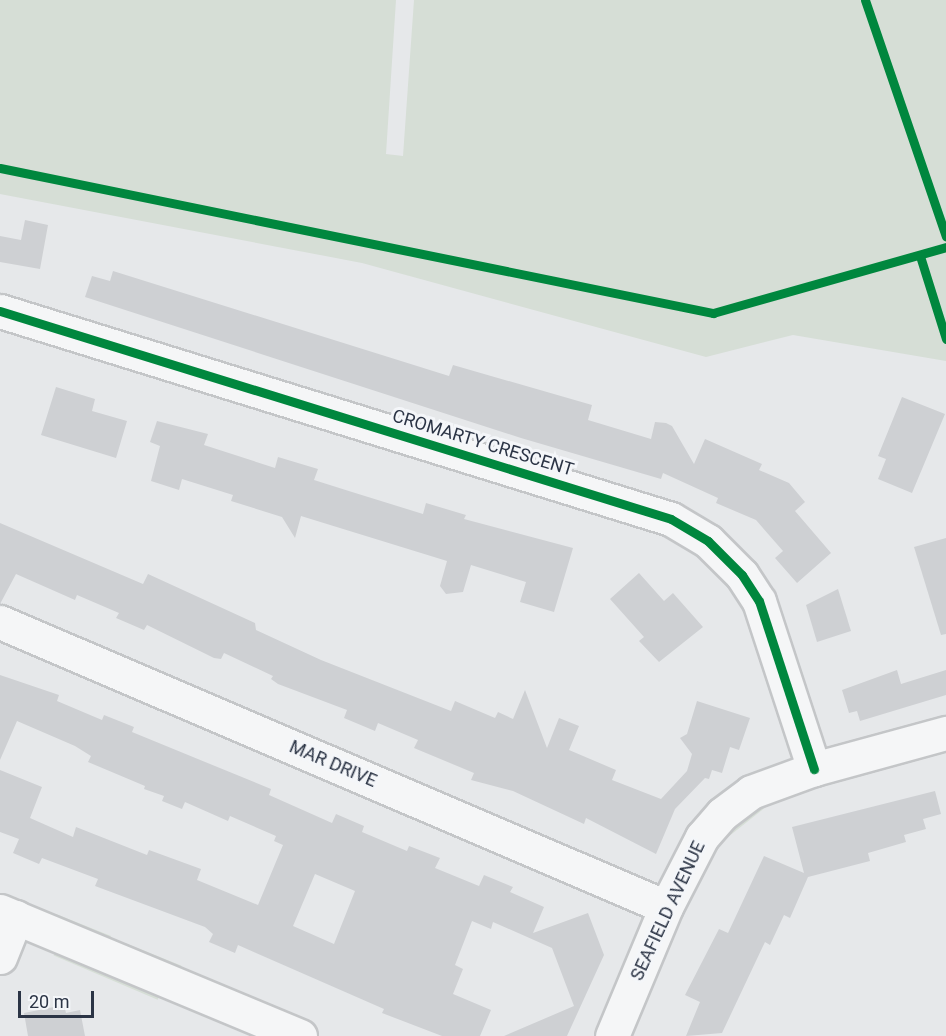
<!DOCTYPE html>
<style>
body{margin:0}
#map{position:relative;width:946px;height:1036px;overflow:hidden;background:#e6e8ea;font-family:Roboto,sans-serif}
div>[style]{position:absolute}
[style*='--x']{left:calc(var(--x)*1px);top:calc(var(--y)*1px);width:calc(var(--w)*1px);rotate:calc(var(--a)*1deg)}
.green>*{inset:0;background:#d6ded6;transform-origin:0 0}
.building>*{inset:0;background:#ced0d3}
.roads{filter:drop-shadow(2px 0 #c4c6c8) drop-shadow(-2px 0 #c4c6c8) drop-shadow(0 2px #c4c6c8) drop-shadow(0 -2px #c4c6c8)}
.minor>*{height:33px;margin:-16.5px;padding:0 16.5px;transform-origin:16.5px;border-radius:16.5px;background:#f5f6f7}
.cycleway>*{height:9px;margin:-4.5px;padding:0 4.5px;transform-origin:4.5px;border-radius:4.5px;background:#00873e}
span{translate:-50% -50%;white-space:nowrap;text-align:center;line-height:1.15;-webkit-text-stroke:6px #f4f6f9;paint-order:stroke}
.street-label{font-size:18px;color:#2b3445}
.scale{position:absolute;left:18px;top:991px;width:76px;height:27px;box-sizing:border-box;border:3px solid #2b3445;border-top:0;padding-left:8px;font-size:18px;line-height:21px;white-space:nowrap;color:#2b3445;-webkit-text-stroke:4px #f4f6f9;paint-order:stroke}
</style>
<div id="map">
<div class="green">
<i style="clip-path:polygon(0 0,396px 0,386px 154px,403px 156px,414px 0,946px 0,946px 361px,793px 335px,706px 357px,362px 263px,0 194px)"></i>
<i style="left:899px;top:758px;width:7px;height:51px;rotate:74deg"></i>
<i style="clip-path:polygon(823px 780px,825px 786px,776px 799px,728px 837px,724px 831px,775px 794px)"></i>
<i style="clip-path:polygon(56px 914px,111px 936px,108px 942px,54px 919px)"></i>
<i style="left:125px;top:943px;width:61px;height:6px;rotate:22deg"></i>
<i style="left:56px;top:950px;width:113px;height:6px;rotate:23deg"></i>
</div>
<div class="building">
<i style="clip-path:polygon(25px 220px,48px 225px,40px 269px,0 262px,0 236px,21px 240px)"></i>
<i style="clip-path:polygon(113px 271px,449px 376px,453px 365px,592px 405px,588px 420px,651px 439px,655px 422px,666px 423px,672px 426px,694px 464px,705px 439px,762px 464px,759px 470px,789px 483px,805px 502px,795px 511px,831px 553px,797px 583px,775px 558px,783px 551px,756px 520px,716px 503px,718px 498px,663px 473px,661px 479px,521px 438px,85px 297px,92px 276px,110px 281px)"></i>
<i style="clip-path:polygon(56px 387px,95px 399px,92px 411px,127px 421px,116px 458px,41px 435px)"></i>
<i style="clip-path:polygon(902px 397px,945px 414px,912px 493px,878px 479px,886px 459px,878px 456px)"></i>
<i style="clip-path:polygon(157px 421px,208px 434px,204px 445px,275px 468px,278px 457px,318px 469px,314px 480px,352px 492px,423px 514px,426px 503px,466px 515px,464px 519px,573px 548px,554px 612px,520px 602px,526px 582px,471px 565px,463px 592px,446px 594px,440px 586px,447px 561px,301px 516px,295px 538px,282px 517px,231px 501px,233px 495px,182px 479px,179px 490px,151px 481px,160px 446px,150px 442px)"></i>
<i style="clip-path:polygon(0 523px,143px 584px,148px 574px,255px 623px,256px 630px,321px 660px,451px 711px,455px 701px,495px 718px,498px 712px,513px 719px,525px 690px,547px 748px,559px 718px,579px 726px,569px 750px,616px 770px,612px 780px,661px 799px,687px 771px,692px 754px,680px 738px,687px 734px,697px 701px,750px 718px,739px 750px,730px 747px,722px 773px,712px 770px,709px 779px,705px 778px,675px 809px,656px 854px,586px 818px,584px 824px,513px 791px,471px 780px,474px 773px,414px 748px,418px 740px,378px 723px,375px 731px,344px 718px,347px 710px,278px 684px,271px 679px,273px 676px,224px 653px,221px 659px,214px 658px,147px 625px,144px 630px,116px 618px,119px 613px,77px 595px,75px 600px,16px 574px,0 604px)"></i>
<i style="clip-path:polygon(946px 538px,946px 634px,941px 635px,914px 547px)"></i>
<i style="clip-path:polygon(639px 573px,664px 601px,673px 593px,703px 627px,659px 662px,639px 641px,644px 637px,610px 599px)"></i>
<i style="clip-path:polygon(838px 589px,851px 631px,817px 642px,806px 605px)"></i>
<i style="clip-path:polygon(897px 670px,901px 684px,946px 670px,946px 695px,860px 721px,857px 711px,849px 713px,842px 690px)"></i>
<i style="clip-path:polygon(evenodd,0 675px,59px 695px,57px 701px,102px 720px,104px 715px,134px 727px,132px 732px,271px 789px,269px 795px,332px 823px,336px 814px,364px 826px,362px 832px,407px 851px,409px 846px,440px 858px,435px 868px,479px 886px,484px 875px,513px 887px,510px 892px,544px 907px,533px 933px,588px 913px,604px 955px,567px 1036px,504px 1036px,574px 1006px,552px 948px,493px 922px,491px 929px,472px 921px,455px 965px,463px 969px,453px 994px,491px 1010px,480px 1036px,442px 1036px,382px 1013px,384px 1009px,256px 953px,238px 945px,235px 953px,209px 942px,213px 934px,205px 927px,95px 886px,98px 879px,42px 858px,39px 864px,13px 853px,19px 839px,0 832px,0 770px,42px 787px,30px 818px,73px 837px,76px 827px,147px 855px,149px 850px,201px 869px,197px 880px,258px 905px,283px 845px,274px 841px,276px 836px,230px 816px,228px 821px,185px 802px,182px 809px,162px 801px,164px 796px,144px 789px,145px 786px,88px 762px,91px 756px,75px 746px,17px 721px,0 760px,0 675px,315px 874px,355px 891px,334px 944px,293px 926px,315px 874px)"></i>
<i style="clip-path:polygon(935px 791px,941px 814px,923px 819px,926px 829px,904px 835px,906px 842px,868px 853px,870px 861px,808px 877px,790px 918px,784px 915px,770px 945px,765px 942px,722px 1033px,686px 1036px,700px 1002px,685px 995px,719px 929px,728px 933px,764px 856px,804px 873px,792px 827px)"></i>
<i style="clip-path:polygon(64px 1005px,66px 1013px,80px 1010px,85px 1036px,28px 1036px,24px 1013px)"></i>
</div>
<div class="roads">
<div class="minor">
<i style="--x:0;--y:311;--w:702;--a:17.22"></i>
<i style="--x:671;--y:519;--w:43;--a:30.7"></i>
<i style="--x:708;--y:541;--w:48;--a:45"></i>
<i style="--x:742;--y:575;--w:31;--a:57"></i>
<i style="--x:759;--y:601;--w:177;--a:71.9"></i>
<i style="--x:0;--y:622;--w:724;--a:23.17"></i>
<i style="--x:0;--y:911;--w:325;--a:22.6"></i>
<i style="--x:0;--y:957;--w:43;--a:-68.2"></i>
<i style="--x:612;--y:1036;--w:140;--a:-67.3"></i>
<i style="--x:666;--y:907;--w:79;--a:-62.8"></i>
<i style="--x:702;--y:837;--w:30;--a:-49"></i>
<i style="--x:722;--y:814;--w:36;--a:-37"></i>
<i style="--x:751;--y:792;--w:67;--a:-20.1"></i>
<i style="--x:814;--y:769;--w:137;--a:-15.3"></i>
</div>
</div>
<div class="cycleway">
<i style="--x:865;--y:0;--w:250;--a:71.1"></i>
<i style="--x:0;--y:168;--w:728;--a:11.5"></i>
<i style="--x:713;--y:313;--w:242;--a:-15.8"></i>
<i style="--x:920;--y:256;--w:87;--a:72.6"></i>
<i style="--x:0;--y:311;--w:702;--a:17.22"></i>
<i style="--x:671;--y:519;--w:43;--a:30.7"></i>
<i style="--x:708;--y:541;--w:48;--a:45"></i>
<i style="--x:742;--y:575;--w:31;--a:57"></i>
<i style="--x:759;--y:601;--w:177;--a:71.9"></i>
</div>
<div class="street-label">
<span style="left:483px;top:443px;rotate:17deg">CROMARTY CRESCENT</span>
<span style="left:333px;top:764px;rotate:23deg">MAR DRIVE</span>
<span style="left:668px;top:911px;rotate:-65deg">SEAFIELD AVENUE</span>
</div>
<div class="scale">20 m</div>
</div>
